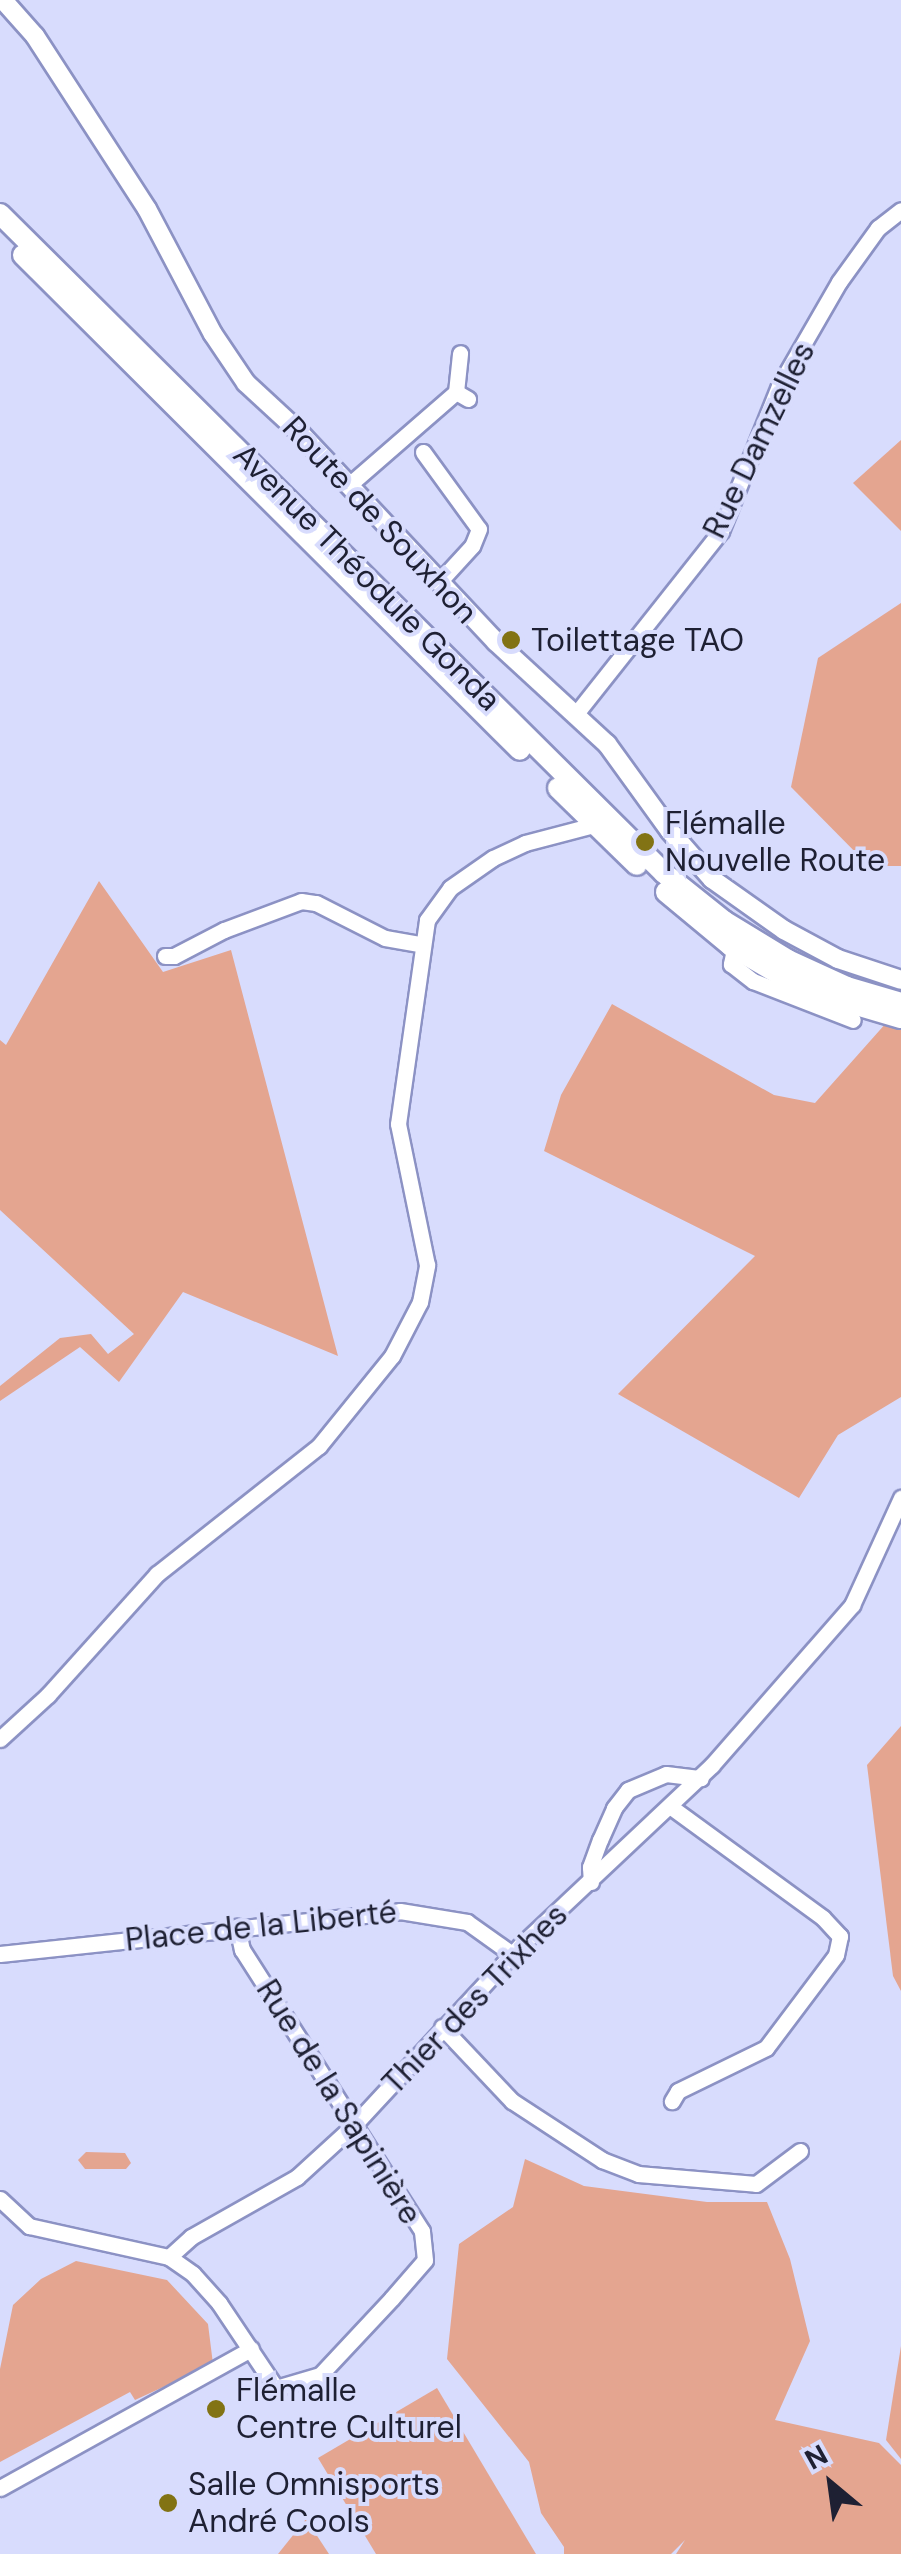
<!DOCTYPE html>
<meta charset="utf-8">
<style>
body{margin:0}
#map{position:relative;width:901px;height:2554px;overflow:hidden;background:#d8dcfd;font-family:"DM Sans",sans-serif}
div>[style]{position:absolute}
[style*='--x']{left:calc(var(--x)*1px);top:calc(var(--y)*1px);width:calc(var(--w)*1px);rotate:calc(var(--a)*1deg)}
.green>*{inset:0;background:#e4a590}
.roads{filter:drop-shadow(2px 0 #8c92c4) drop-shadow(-2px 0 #8c92c4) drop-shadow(0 2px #8c92c4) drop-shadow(0 -2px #8c92c4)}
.minor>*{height:15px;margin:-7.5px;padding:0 7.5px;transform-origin:7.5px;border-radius:7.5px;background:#fff}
.tertiary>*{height:18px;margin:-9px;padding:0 9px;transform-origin:9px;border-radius:9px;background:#fff}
.secondary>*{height:20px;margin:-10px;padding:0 10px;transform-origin:10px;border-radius:10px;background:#fff}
.dots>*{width:28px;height:28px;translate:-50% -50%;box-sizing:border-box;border:5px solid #d8dcfd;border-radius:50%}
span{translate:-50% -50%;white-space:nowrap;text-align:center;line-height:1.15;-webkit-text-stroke:8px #d8dcfd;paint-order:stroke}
.street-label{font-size:32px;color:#1e2033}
.poi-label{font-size:32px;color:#1e2033}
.left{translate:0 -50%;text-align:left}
.north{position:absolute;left:781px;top:2434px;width:100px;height:100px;-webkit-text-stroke:8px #d8dcfd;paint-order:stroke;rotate:331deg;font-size:28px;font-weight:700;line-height:40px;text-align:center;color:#1e2033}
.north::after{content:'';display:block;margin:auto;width:35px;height:45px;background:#1e2033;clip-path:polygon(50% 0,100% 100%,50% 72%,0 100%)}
</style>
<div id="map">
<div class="green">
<i style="clip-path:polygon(901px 440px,901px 531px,853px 483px)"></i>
<i style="clip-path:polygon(901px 603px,901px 866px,869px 866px,791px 787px,818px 658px)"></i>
<i style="clip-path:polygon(99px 881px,163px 972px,231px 950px,338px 1356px,183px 1292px,119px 1382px,80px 1347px,0 1401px,0 1386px,60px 1338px,91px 1334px,108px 1354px,134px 1334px,0 1210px,0 1040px,6px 1045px)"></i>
<i style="clip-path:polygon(612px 1004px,774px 1095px,815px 1103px,887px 1022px,901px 1025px,901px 1397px,838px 1435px,799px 1498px,618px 1394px,755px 1256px,544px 1151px,561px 1095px)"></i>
<i style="clip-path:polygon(901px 1726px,901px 1991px,893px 1976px,867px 1765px)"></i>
<i style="clip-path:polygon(86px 2152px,125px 2153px,131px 2163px,126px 2169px,85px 2169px,78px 2160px)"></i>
<i style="clip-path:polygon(525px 2159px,584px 2186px,707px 2202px,767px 2202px,790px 2259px,810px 2341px,775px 2420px,879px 2443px,901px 2465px,901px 2554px,676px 2554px,685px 2540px,671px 2554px,564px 2554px,564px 2547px,541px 2513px,529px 2462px,447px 2359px,459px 2244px,513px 2207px)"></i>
<i style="clip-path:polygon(76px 2261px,167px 2280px,208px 2324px,213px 2364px,135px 2400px,130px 2392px,0 2462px,0 2369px,13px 2305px,41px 2279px)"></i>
<i style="clip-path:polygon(901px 2346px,901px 2459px,886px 2440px)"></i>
<i style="clip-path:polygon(437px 2388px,536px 2554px,376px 2554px,318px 2458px)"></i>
<i style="clip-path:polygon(306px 2519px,329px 2554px,278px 2554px)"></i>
</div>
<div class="roads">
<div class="minor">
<i style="--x:456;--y:392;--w:39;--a:-84"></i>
<i style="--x:423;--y:452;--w:95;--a:54"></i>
<i style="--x:479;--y:529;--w:18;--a:112"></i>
<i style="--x:472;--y:546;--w:49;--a:132.5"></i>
<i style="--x:349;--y:485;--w:142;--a:-41"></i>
<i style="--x:456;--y:392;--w:14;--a:30"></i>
<i style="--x:575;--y:715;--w:235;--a:-51.6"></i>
<i style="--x:721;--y:531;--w:156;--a:-68.2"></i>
<i style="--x:779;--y:386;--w:120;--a:-60"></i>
<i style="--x:839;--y:282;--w:67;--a:-54.2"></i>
<i style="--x:878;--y:228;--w:29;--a:-38"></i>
<i style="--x:736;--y:940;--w:25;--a:102"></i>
<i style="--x:731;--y:964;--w:28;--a:38"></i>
<i style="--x:753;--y:981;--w:107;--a:21.3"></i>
<i style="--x:165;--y:956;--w:9;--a:0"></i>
<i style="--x:174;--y:956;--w:56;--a:-27.5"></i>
<i style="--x:224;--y:930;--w:82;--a:-20.6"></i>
<i style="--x:301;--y:901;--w:15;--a:8"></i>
<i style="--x:316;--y:903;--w:77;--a:26.9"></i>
<i style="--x:385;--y:938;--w:36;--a:10"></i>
<i style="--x:0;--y:1739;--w:65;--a:-42.5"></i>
<i style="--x:48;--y:1695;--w:163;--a:-48"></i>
<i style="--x:157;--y:1574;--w:206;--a:-38.3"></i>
<i style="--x:319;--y:1446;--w:116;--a:-51"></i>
<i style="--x:392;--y:1356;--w:61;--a:-62.6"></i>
<i style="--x:420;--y:1302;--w:38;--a:-79"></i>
<i style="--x:427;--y:1265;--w:144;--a:-101.6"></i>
<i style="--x:398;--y:1124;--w:206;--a:-81.9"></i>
<i style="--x:427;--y:920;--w:39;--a:-54"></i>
<i style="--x:450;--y:888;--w:52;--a:-34.9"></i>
<i style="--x:493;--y:858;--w:35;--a:-25"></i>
<i style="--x:525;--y:843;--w:71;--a:-14.6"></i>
<i style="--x:594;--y:825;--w:11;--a:-45"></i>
<i style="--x:671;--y:1807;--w:188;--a:36.1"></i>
<i style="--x:823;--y:1918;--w:25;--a:47"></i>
<i style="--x:840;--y:1936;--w:19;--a:102"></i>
<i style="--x:836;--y:1955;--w:116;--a:127"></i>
<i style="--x:766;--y:2048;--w:98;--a:154"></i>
<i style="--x:678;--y:2091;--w:12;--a:121"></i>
<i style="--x:591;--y:1882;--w:15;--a:-94"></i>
<i style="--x:590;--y:1867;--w:29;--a:-70"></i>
<i style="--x:600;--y:1840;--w:35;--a:-66"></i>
<i style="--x:614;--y:1808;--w:23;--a:-52"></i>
<i style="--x:628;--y:1790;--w:41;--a:-22.8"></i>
<i style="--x:666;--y:1774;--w:35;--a:7"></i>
<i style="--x:0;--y:1954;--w:402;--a:-6.1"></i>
<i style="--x:400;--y:1911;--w:68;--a:9.3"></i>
<i style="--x:467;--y:1922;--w:55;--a:35.4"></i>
<i style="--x:442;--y:2027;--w:102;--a:46.6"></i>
<i style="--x:512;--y:2101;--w:108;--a:33.2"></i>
<i style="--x:602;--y:2160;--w:39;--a:21"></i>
<i style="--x:638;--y:2174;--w:118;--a:4.8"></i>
<i style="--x:756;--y:2184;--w:55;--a:-36.9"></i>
<i style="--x:0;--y:2199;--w:40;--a:43"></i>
<i style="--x:29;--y:2226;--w:143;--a:12.5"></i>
<i style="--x:169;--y:2257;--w:29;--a:35"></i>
<i style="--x:193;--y:2274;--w:39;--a:48"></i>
<i style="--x:219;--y:2303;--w:102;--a:56.2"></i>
<i style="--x:276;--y:2388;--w:46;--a:-16.5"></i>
<i style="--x:320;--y:2375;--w:105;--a:-46.9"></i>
<i style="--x:392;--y:2298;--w:50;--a:-49"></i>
<i style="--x:425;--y:2260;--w:29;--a:-96"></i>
<i style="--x:422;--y:2231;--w:334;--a:-122.6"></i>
<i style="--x:242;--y:1950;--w:24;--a:-102"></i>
<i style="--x:169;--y:2257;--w:30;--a:-42"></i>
<i style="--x:191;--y:2237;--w:122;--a:-29.5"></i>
<i style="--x:297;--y:2177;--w:79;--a:-42.4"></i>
<i style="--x:355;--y:2124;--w:244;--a:-47.2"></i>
<i style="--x:521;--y:1945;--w:262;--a:-43.3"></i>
<i style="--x:712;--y:1765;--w:213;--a:-48.8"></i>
<i style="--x:852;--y:1605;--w:118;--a:-65.4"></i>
<i style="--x:0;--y:2488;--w:287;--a:-29"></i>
</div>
<div class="tertiary">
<i style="--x:3;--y:0;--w:48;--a:48.4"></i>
<i style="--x:35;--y:36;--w:206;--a:57.1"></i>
<i style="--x:147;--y:209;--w:141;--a:62.2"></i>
<i style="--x:213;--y:334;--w:59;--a:56"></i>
<i style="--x:246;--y:383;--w:71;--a:42.7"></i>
<i style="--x:298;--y:431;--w:289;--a:46.8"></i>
<i style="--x:496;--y:642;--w:151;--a:42.6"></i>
<i style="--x:607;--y:744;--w:107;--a:54.1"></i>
<i style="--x:670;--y:831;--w:64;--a:48.8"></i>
<i style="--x:712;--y:879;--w:88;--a:35.3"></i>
<i style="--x:784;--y:930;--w:61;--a:28.2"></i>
<i style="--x:838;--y:959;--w:66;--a:18.4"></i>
</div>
<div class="secondary">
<i style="--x:0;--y:214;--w:936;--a:44.78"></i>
<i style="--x:664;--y:873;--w:77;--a:38.7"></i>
<i style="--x:724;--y:921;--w:75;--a:31.4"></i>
<i style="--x:788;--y:960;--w:65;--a:24.6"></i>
<i style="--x:847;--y:987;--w:56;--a:16.5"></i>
<i style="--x:23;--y:255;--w:701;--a:44.88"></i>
<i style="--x:558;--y:788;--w:110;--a:44.3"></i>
<i style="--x:666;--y:892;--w:85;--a:39.7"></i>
<i style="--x:731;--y:946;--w:56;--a:30.3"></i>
<i style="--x:779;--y:974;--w:55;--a:24.7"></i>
<i style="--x:829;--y:997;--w:75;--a:16.3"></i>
</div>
</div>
<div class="dots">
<i style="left:511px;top:640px;background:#827314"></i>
<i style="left:645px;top:842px;background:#827314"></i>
<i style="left:216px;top:2409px;background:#827314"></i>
<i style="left:168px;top:2503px;background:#827314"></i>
</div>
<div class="street-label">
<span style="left:759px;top:440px;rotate:-64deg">Rue Damzelles</span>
<span style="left:380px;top:520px;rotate:47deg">Route de Souxhon</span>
<span style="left:367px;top:577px;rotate:45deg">Avenue Théodule Gonda</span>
<span style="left:261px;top:1926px;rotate:-6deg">Place de la Liberté</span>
<span style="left:475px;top:1999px;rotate:-46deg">Thier des Trixhes</span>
<span style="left:339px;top:2102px;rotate:58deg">Rue de la Sapinière</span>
</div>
<div class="poi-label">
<span class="left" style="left:531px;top:640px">Toilettage TAO</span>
<span class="left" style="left:665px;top:842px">Flémalle<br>Nouvelle Route</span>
<span class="left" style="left:236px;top:2409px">Flémalle<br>Centre Culturel</span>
<span class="left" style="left:188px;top:2503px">Salle Omnisports<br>André Cools</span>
</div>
<div class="north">N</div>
</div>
